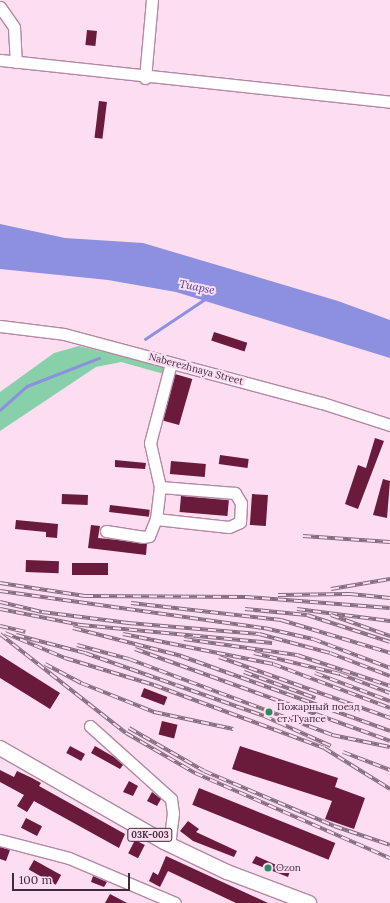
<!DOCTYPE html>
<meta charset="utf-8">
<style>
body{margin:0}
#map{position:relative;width:390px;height:903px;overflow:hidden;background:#fddef1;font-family:Lora,serif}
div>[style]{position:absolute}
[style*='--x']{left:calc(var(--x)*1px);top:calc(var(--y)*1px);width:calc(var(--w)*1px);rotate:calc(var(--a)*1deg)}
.green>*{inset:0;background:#88d0aa}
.water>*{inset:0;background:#8c90df}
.stream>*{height:2.5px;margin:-1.25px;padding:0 1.25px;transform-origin:1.25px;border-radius:1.25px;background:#8c90df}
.building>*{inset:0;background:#6a1a3a;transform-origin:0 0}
.roads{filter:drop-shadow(1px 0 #b587a4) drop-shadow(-1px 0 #b587a4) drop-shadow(0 1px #b587a4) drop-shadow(0 -1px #b587a4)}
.minor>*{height:11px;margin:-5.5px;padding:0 5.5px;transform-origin:5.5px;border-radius:5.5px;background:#fff}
.major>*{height:14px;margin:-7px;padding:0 7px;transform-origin:7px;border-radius:7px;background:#fff}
.rail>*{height:4px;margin-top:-2px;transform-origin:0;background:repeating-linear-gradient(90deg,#fddef1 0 8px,#836c7a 0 16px);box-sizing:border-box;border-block:1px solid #836c7a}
.dots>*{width:11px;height:11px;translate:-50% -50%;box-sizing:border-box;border:2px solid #fddef1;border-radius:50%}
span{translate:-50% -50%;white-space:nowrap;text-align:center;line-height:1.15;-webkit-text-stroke:4px #fddef1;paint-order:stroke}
.shield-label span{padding:1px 3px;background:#fddef1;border:1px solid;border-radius:3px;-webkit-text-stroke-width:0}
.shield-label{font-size:9px;color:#3f2c38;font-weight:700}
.street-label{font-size:10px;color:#3f2c38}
.poi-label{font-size:10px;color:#3f2c38}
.left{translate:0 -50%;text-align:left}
.water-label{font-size:11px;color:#423d99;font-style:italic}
.scale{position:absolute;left:12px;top:873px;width:118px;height:18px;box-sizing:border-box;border:2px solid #3f2c38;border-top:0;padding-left:5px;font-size:12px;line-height:14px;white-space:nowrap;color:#3f2c38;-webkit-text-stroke:3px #fddef1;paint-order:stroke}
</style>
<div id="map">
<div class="green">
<i style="clip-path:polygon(79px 346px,163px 366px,164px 374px,121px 362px,96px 367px,0 431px,0 392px,54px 353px)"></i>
</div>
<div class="water">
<i style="clip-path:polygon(0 224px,65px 238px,143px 243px,338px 301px,390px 320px,390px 358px,176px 292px,108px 280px,0 269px)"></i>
</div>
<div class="stream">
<i style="--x:145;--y:339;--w:72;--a:-33.7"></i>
<i style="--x:0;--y:410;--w:36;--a:-42"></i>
<i style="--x:27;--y:386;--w:77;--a:-21.3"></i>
</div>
<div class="building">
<i style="left:87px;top:30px;width:10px;height:15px;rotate:6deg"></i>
<i style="left:99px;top:101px;width:8px;height:37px;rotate:7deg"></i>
<i style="left:214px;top:332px;width:35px;height:9px;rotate:18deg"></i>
<i style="left:175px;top:374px;width:18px;height:48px;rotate:16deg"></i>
<i style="clip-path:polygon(375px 438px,384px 441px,358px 509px,345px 504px,358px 465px,366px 468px)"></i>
<i style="left:220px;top:455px;width:29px;height:9px;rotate:8deg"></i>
<i style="clip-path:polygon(115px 460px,146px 463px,145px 469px,115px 467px)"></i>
<i style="left:171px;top:461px;width:35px;height:13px;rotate:5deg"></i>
<i style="clip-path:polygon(383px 479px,390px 481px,387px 518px,373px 515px)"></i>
<i style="left:62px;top:494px;width:26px;height:10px;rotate:2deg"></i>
<i style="left:252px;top:494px;width:16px;height:31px;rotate:4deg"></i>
<i style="left:181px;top:496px;width:48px;height:16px;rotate:5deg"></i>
<i style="left:110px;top:505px;width:40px;height:7px;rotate:7deg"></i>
<i style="clip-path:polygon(16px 520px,58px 524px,57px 538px,46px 537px,46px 532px,15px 529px)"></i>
<i style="clip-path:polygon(91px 525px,100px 526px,98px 538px,147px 543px,146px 555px,88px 548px)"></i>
<i style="left:26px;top:560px;width:33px;height:12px;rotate:2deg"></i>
<i style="left:72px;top:563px;width:36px;height:12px"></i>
<i style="clip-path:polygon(0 655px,60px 693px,50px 709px,0 678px)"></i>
<i style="left:144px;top:688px;width:25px;height:9px;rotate:21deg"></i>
<i style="left:162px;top:721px;width:16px;height:14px;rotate:14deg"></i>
<i style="left:70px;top:746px;width:17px;height:8px;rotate:28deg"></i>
<i style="clip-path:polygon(95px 746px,114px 757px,123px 765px,120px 769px,91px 753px)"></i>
<i style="clip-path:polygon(240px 746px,338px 778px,335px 787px,365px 798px,354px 829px,325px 819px,332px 801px,232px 769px)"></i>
<i style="clip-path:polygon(0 770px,14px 777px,17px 771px,32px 778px,41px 783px,39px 786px,125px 834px,119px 848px,34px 801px,27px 812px,17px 806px,24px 795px,0 782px)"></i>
<i style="clip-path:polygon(129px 781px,138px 786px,133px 796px,123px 792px)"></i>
<i style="left:199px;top:788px;width:147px;height:18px;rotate:22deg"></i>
<i style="clip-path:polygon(152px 792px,161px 799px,157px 806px,147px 801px)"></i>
<i style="left:26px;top:818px;width:18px;height:11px;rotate:27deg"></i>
<i style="clip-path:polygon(188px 821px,199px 829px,196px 832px,237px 851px,234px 857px,193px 841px,180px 831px)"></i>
<i style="left:135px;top:840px;width:11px;height:15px;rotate:27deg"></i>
<i style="clip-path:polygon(0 847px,10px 850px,6px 861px,0 859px)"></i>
<i style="clip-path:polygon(166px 856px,268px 903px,236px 903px,168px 871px,160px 887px,149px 881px,153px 872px,158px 875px)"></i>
<i style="clip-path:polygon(256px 856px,290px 871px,288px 877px,252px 863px)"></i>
<i style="left:34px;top:860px;width:31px;height:11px;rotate:29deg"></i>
<i style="clip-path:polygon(93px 876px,107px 882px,104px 887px,91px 882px)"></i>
<i style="clip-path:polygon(110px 894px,127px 903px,105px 903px)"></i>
</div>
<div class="roads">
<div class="minor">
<i style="--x:0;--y:7;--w:24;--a:55"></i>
<i style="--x:14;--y:27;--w:35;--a:87"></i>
<i style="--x:0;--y:60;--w:392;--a:6.1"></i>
<i style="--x:145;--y:78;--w:78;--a:-84.9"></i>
<i style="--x:0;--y:326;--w:64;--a:7.1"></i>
<i style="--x:64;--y:334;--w:267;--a:15"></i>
<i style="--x:322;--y:403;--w:71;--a:17.9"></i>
<i style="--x:156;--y:519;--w:73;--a:6.3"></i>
<i style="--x:229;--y:527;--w:12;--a:-24"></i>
<i style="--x:240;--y:522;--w:19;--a:-87"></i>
<i style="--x:241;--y:503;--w:12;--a:-121"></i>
<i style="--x:235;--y:493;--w:75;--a:-175.4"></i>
<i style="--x:106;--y:531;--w:37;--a:9"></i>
<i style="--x:143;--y:537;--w:6;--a:-9"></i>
<i style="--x:149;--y:536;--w:18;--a:-68"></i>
<i style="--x:156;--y:519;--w:32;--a:-83"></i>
<i style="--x:160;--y:487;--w:45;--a:-102.8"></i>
<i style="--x:150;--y:443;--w:83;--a:-75.3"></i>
<i style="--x:90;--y:726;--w:109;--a:42"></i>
<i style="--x:171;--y:799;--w:14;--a:82"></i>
<i style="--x:173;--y:813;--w:31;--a:97"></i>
<i style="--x:0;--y:840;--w:71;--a:14.6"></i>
<i style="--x:69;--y:858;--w:115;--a:23"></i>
</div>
<div class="major">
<i style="--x:0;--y:748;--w:189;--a:29.8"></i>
<i style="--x:164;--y:842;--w:70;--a:25.5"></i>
<i style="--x:227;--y:872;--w:88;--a:20.7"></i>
</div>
</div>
<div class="rail">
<i style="--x:303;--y:536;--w:87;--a:3.9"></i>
<i style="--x:0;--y:583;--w:86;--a:8.7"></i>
<i style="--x:85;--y:596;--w:161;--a:0.4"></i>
<i style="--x:246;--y:597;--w:144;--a:4.4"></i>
<i style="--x:331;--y:589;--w:60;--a:-9.6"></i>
<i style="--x:0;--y:591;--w:267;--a:8"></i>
<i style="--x:264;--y:628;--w:50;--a:12.7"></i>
<i style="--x:313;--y:639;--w:82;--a:20.6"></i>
<i style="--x:278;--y:595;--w:72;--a:-0.8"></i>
<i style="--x:350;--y:594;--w:40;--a:5.7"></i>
<i style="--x:0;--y:602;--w:43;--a:13.4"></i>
<i style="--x:42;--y:612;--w:87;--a:7.3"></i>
<i style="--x:128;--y:623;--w:131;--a:4.8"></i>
<i style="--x:259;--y:634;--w:73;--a:15"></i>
<i style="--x:330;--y:653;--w:64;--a:21"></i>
<i style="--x:131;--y:603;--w:151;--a:6.5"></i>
<i style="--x:281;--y:620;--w:114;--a:16.8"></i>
<i style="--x:0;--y:609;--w:83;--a:11.2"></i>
<i style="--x:81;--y:625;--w:192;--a:5.4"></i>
<i style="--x:245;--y:609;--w:62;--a:5.5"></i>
<i style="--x:307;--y:615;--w:87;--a:18"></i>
<i style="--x:297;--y:609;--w:94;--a:7.4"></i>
<i style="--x:331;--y:615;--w:63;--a:19.6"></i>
<i style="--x:0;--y:626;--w:26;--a:13"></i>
<i style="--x:73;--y:628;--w:112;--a:14.5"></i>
<i style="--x:181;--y:656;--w:222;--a:19.7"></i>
<i style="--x:5;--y:633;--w:65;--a:22.6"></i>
<i style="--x:65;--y:658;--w:93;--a:16.9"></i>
<i style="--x:154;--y:685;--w:181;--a:20.3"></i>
<i style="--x:324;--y:748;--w:78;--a:31.8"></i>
<i style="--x:0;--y:634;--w:160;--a:38.2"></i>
<i style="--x:126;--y:733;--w:80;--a:30.1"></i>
<i style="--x:195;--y:773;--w:213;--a:23.6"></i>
<i style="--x:123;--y:634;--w:153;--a:11.3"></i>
<i style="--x:273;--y:664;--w:125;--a:20.6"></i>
<i style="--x:16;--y:635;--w:71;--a:14.6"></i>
<i style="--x:85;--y:653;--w:96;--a:19.4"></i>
<i style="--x:176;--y:685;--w:93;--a:19.4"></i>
<i style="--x:264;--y:716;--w:73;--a:24.1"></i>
<i style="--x:184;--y:639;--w:114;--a:8.1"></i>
<i style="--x:297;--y:655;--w:98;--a:18.4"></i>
<i style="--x:77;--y:645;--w:54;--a:15.1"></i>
<i style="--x:129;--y:659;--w:217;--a:20.5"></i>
<i style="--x:332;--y:735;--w:59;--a:11.7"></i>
<i style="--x:135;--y:649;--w:271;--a:19.8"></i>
<i style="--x:254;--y:653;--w:89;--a:13.7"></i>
<i style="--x:340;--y:674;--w:53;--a:20.8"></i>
<i style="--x:219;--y:657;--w:182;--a:19.6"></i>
<i style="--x:45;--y:664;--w:41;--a:27.8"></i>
<i style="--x:81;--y:683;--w:79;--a:21.7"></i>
<i style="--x:154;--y:712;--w:81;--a:12.1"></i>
<i style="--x:244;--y:672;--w:76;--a:20.1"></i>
<i style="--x:315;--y:673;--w:80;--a:20.5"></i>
<i style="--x:129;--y:728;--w:86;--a:29.8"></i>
<i style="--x:204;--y:771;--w:141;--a:22.9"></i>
<i style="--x:334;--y:826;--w:59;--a:18.7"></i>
<i style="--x:343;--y:752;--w:50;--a:21"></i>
</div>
<div class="dots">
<i style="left:269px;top:712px;background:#2c8960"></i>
<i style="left:268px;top:868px;background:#2c8960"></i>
</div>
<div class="shield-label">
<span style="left:150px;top:835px">03К-003</span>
</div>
<div class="street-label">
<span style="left:196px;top:369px;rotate:15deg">Naberezhnaya Street</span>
</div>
<div class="poi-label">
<span class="left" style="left:277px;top:712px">Пожарный поезд<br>ст. Туапсе</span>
<span class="left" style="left:276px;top:868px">Ozon</span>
</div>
<div class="water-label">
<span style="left:197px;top:287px;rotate:11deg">Tuapse</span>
</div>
<div class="scale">100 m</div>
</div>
